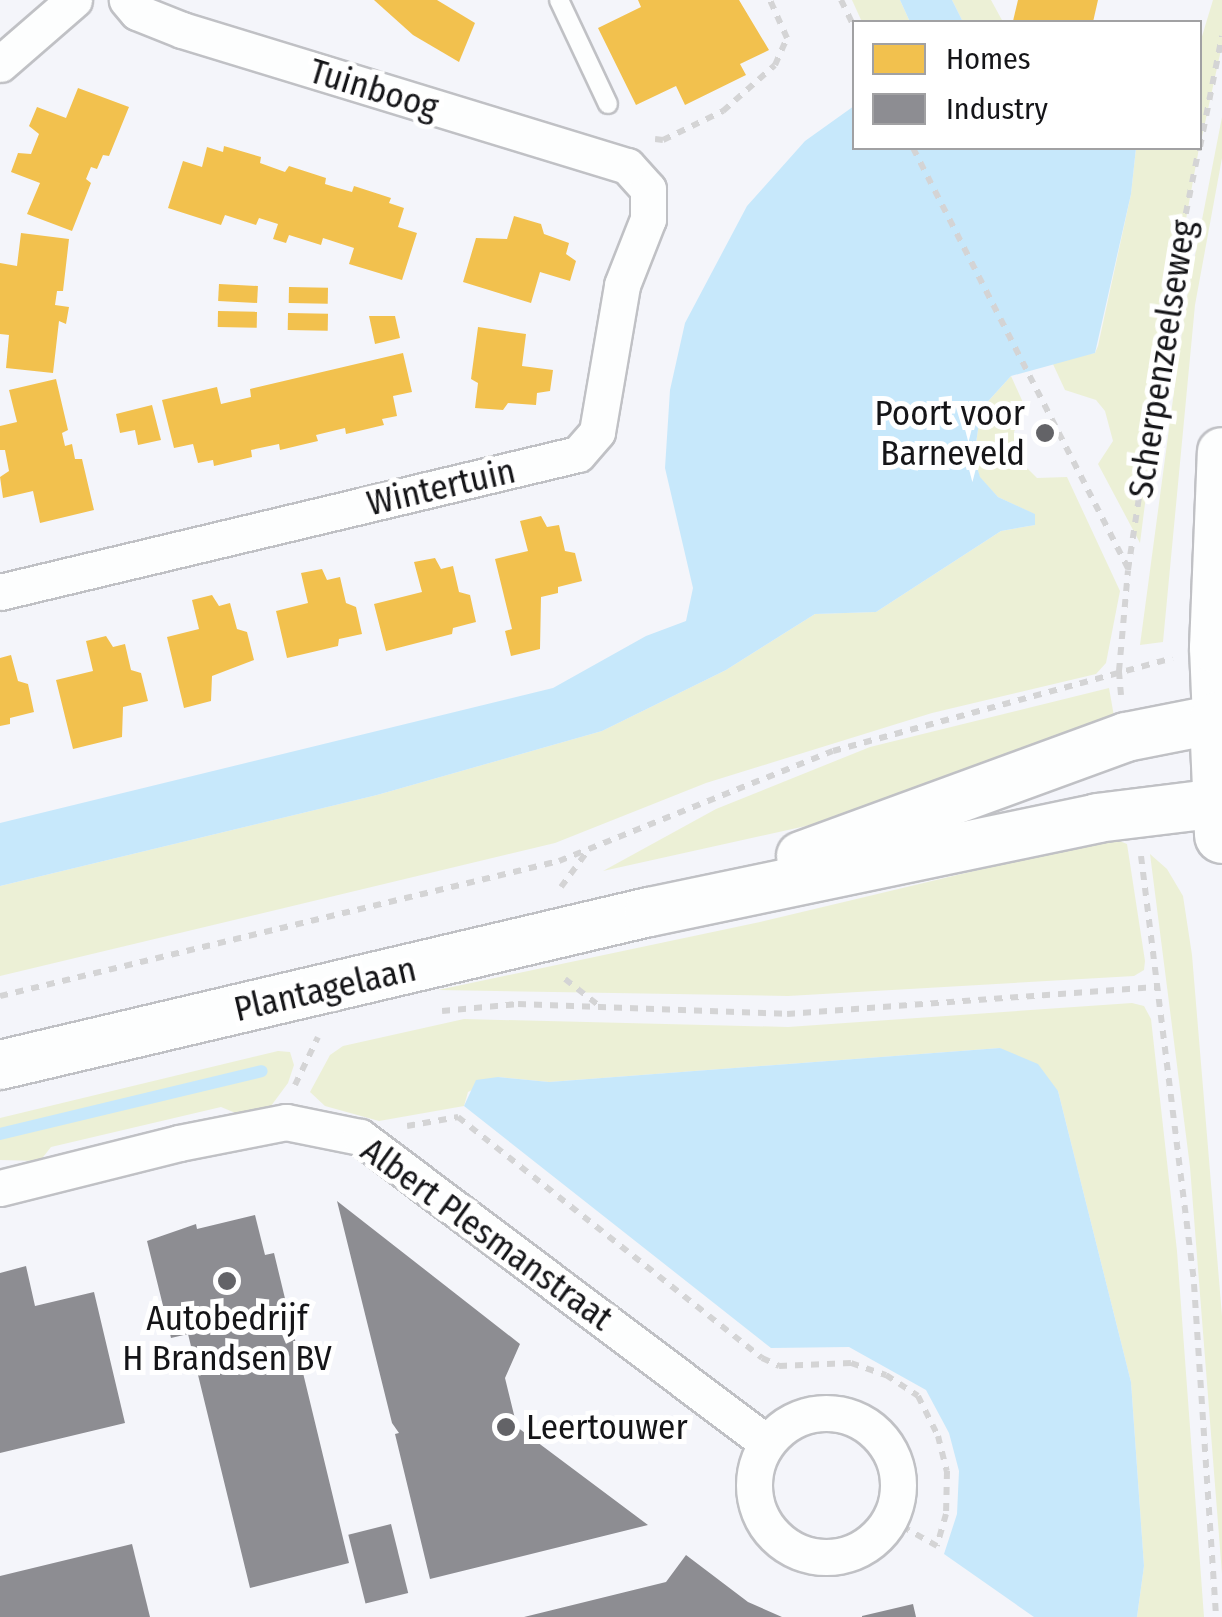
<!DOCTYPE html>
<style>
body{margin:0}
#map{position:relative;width:1222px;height:1617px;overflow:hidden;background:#f4f5fa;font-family:"Fira Sans Condensed",sans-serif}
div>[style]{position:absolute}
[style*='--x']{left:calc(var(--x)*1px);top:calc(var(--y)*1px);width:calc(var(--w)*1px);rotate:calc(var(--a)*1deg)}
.green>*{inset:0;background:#ecf0d6}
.water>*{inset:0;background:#c7e8fb}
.homes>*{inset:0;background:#f2c14e;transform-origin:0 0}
.industry>*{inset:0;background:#8d8d92;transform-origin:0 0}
.stream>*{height:12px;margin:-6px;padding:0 6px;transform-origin:6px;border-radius:6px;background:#c7e8fb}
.path>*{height:6px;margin-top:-3px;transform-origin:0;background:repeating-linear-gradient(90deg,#d4d4d5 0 8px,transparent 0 16px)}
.roads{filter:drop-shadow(2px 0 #c0c1c5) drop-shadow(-2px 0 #c0c1c5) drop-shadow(0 2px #c0c1c5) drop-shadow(0 -2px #c0c1c5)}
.service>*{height:18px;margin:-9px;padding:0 9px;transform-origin:9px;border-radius:9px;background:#fdfefe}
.minor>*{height:35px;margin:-17.5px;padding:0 17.5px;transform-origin:17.5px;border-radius:17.5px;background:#fdfefe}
.minor>.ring{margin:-17.5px;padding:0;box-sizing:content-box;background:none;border:35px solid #fdfefe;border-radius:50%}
.secondary>*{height:48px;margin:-24px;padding:0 24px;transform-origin:24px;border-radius:24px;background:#fdfefe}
.primary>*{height:55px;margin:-27.5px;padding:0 27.5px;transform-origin:27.5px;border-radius:27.5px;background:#fdfefe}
.motorway>*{height:55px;margin:-27.5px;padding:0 27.5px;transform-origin:27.5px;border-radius:27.5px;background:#fdfefe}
.dots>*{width:28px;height:28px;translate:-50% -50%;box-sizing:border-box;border:5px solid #fff;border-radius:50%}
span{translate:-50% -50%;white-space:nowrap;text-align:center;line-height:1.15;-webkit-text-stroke:10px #fff;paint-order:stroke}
.street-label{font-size:35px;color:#151518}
.poi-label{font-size:35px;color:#151518}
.right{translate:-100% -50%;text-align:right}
.left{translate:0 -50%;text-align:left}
.legend{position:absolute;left:852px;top:20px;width:350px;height:130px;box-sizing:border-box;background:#fff;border:2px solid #a1a1a3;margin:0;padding:12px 18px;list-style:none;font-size:30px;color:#151518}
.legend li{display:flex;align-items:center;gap:20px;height:50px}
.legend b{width:50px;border:2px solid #a1a1a3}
</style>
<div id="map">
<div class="green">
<i style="clip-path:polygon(852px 0,900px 0,910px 22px,862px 22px)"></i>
<i style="clip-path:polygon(952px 0,991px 0,1003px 22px,963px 22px)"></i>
<i style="clip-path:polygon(1213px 0,1222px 0,1222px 45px,1200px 146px,1200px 43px)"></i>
<i style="clip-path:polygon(1222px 117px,1222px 158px,1195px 305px,1163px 642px,1140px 645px,1186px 302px)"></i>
<i style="clip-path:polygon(1136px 148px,1199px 148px,1170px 307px,1140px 543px,1098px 464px,1113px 441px,1105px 411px,1096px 400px,1065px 390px,1052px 362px,1095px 353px,1098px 346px,1131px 194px)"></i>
<i style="clip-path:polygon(1011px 376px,1025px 407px,1014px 432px,1019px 460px,1037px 478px,1067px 477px,1120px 591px,1106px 663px,1096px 674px,932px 713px,706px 783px,555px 843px,0 976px,0 886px,377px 795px,602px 731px,726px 670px,815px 614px,876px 612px,1001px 531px,1035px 525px,1034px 514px,998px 497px,980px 478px,974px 457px,981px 409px)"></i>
<i style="clip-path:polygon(1109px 688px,1115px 722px,896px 806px,603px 871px,716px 809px,870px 747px)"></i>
<i style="clip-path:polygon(1112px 838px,1127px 844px,1145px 961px,1144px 970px,1134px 976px,788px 996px,438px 990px,760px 922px)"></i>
<i style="clip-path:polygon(1150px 854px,1167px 869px,1183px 896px,1192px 955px,1222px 1316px,1222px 1574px,1190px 1167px)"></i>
<i style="clip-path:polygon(1132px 1003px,1144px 1006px,1151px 1019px,1177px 1251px,1204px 1617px,1137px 1617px,1144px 1566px,1131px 1382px,1058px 1091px,1000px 1048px,549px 1082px,498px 1077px,468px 1092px,464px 1106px,379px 1121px,325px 1106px,310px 1092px,330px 1055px,343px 1046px,464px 1019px,788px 1027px)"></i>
<i style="clip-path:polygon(278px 1051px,290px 1052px,294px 1065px,288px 1083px,268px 1110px,238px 1114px,221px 1107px,51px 1147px,40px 1161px,0 1160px,0 1118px)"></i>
</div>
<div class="water">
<i style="clip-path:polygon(900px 0,952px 0,963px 22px,910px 22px)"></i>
<i style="clip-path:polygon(854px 106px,854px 148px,1136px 148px,1131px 194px,1095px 353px,1011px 376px,981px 409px,974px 457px,980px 477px,998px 497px,1035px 514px,1035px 525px,1001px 531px,876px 612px,815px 614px,726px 670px,602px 731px,377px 795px,0 886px,0 823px,553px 688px,646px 636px,686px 621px,693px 588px,665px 468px,670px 390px,685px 323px,747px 206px,805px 141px)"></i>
<i style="clip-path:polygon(1000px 1048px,1038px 1064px,1058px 1091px,1131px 1382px,1144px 1566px,1137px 1617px,1034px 1617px,944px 1554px,957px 1514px,959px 1471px,949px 1433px,926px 1390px,849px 1347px,771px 1348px,464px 1106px,476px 1080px,498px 1077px,549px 1082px)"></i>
</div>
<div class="homes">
<i style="clip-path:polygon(374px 0,437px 0,475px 23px,459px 62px,413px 35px)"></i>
<i style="clip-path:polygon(638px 0,739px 0,769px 50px,740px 64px,746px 75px,685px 105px,676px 86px,636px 105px,598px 28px,641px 7px)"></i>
<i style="clip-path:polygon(1018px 0,1098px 0,1093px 22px,1013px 21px)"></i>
<i style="clip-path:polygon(78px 88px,129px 107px,109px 156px,103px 155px,97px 169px,91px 167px,86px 179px,91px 183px,72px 231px,27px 214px,40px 183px,11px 172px,18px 153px,31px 154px,39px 134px,29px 126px,37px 107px,66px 118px)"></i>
<i style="clip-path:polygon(224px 146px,261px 157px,260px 163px,285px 172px,289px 166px,326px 178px,325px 184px,338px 188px,352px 192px,354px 186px,391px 198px,389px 203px,404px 208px,398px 227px,417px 233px,402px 280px,349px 264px,354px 248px,323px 238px,321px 245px,289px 235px,286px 243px,273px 239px,278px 224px,259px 218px,256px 225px,225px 215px,221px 225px,168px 208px,183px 161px,202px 167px,207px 147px,223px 152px)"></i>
<i style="clip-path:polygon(514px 216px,541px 224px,544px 234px,569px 243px,566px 254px,576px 261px,570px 281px,540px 272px,531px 303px,463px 282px,476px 238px,507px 239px)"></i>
<i style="clip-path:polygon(21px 233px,69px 239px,63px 291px,57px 291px,55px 305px,69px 307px,66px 324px,59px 321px,53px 373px,6px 368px,9px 335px,0 334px,0 263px,17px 266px)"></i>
<i style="left:219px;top:284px;width:39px;height:17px;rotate:3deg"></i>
<i style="left:289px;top:287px;width:39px;height:16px;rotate:1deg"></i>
<i style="left:218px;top:311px;width:39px;height:16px;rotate:1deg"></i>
<i style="left:288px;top:313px;width:40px;height:17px;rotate:1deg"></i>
<i style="clip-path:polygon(369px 316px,395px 316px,400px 338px,375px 344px)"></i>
<i style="clip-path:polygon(478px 327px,526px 334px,522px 366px,553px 370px,550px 391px,537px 393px,536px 405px,508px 403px,503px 410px,475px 408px,478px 383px,471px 379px)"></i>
<i style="clip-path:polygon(403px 353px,412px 392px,393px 396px,397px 416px,382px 419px,384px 425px,346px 434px,345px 428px,316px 435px,318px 441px,280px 450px,279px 444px,251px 450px,252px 457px,214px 466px,213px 460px,198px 463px,193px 444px,174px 448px,162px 400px,217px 387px,221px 404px,251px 397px,250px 389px)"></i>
<i style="clip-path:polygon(56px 379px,68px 430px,62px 433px,65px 446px,72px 444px,75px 459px,82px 459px,94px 510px,40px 523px,33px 491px,3px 498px,0 477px,9px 471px,5px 450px,0 450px,0 426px,17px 422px,9px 390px)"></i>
<i style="clip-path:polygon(152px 405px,161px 440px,138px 445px,135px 430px,120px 433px,116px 414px)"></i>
<i style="clip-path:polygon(541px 516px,547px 527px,559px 525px,565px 551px,575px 553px,582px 581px,558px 587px,558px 593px,541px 597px,540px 649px,511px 656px,505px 631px,512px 629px,495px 559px,528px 551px,520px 521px)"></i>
<i style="clip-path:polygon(435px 558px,441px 569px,453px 566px,459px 592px,470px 595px,476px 622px,453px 628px,452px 634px,386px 651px,374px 604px,422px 592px,414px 562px)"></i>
<i style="clip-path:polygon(322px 569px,327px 580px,340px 577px,346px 603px,356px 607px,362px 634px,339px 639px,338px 646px,287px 658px,276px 611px,308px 603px,301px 573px)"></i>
<i style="clip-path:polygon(212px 595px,219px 606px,230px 603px,237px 629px,247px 632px,254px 660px,212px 676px,211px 701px,184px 708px,167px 637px,199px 629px,192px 600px)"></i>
<i style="clip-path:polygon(106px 636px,113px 647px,125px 644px,131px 670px,141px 673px,148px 701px,123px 707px,122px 737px,73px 749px,56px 680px,93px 671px,86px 641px)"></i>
<i style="clip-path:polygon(11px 655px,18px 681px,28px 684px,34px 712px,10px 718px,10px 724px,0 726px,0 658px)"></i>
</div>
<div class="industry">
<i style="clip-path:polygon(337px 1201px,520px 1344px,505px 1378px,517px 1427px,648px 1525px,430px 1579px,395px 1434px,399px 1433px,392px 1423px)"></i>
<i style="clip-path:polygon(255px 1215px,265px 1255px,274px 1253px,349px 1563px,250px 1588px,188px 1334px,171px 1338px,147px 1241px,196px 1224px,197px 1229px)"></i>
<i style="clip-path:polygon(26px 1266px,35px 1306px,94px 1292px,125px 1423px,0 1453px,0 1273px)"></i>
<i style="left:391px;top:1524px;width:71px;height:44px;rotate:76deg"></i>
<i style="clip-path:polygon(132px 1544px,150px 1617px,0 1617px,0 1576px)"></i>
<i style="clip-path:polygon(686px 1555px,748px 1602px,782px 1617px,524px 1617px,666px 1582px)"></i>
<i style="clip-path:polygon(913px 1604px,916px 1617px,862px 1617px,862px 1616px)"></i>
</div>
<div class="stream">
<i style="--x:0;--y:1134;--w:269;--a:-13.5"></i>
</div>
<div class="path">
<i style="--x:841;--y:0;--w:30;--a:64"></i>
<i style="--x:655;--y:139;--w:8;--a:7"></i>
<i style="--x:663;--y:140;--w:67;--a:-25.8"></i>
<i style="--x:723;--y:111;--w:69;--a:-41.5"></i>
<i style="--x:775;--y:65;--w:30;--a:-66"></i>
<i style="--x:787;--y:38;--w:42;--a:-114.1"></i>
<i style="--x:1200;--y:147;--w:113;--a:-78.8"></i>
<i style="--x:913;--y:148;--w:473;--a:62.9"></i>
<i style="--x:1121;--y:695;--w:24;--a:-95"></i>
<i style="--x:1119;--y:671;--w:101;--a:-84.9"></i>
<i style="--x:1128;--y:570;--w:281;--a:-81.4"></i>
<i style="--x:1170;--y:292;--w:147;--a:-78.6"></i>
<i style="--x:1141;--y:856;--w:431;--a:82.9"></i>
<i style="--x:1194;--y:1284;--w:334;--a:86.2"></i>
<i style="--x:561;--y:887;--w:47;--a:-53.6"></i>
<i style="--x:565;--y:979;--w:47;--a:38.1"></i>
<i style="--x:0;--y:996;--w:575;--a:-13.58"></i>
<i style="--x:559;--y:861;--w:295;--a:-21.9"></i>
<i style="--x:833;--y:751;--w:352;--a:-15.3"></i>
<i style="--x:442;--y:1011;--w:76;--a:-5.3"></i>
<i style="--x:518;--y:1004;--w:269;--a:2.1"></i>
<i style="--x:787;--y:1014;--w:373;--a:-4.2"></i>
<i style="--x:295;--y:1085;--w:53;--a:-64.4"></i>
<i style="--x:407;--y:1126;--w:52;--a:-10"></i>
<i style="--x:458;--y:1117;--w:388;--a:38.4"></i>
<i style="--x:762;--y:1358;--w:19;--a:25"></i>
<i style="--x:779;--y:1366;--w:72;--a:-2.4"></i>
<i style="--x:851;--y:1363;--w:37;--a:19"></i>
<i style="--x:886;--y:1375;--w:38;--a:33"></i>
<i style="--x:918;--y:1396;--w:45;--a:63.4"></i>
<i style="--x:938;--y:1436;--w:36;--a:76"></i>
<i style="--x:947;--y:1471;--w:43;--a:91.3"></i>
<i style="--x:946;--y:1514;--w:33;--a:106"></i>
<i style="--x:937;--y:1546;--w:55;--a:-150.6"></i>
</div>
<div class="roads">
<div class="service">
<i style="--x:559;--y:0;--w:115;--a:64.8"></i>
</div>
<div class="minor">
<i style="--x:0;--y:64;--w:98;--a:-40.9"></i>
<i style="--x:0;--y:592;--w:594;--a:-13.43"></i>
<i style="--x:578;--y:454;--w:29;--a:-49"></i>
<i style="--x:597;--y:432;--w:149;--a:-80.3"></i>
<i style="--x:622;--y:285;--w:71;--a:-68.5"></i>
<i style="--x:648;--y:219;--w:30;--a:-90"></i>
<i style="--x:648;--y:189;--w:31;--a:-132"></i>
<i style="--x:627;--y:166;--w:465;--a:-163"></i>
<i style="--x:182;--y:30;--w:48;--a:-158.2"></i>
<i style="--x:137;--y:12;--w:16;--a:-130"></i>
<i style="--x:0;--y:1188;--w:185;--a:-14.1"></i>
<i style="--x:179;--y:1143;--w:109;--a:-11.1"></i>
<i style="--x:286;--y:1122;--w:76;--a:11.5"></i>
<i style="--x:360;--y:1137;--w:509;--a:36.94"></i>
<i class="ring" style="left:754px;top:1413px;width:109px;height:109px"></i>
</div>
<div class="secondary">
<i style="--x:801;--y:856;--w:346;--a:-20.1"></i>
<i style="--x:1126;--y:737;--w:93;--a:-11.2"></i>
<i style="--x:1217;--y:719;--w:71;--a:-92.4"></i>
<i style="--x:1214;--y:648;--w:196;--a:-87.7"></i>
<i style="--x:0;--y:1065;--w:667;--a:-13.27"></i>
<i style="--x:649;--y:912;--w:458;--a:-11.8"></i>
<i style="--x:1097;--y:818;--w:124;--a:-7"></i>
</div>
<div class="primary">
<i style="--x:1217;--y:719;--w:116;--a:87.5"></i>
</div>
<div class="motorway">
<i style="--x:1217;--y:719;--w:5;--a:-11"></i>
<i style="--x:1220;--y:803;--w:2;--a:0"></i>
</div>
</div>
<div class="dots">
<i style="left:1045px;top:433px;background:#636367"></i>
<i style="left:227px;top:1281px;background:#636367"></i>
<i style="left:506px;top:1427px;background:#636367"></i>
</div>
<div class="street-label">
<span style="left:374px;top:89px;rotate:17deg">Tuinboog</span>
<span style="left:1162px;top:359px;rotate:-81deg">Scherpenzeelseweg</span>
<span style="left:441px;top:487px;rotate:-13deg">Wintertuin</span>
<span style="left:325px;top:989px;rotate:-13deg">Plantagelaan</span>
<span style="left:487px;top:1234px;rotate:36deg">Albert Plesmanstraat</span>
</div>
<div class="poi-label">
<span class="right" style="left:1025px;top:433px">Poort voor<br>Barneveld</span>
<span style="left:227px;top:1338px">Autobedrijf<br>H Brandsen BV</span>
<span class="left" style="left:526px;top:1427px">Leertouwer</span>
</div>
<ul class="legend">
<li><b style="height:28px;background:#f2c14e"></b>Homes</li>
<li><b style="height:28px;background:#8d8d92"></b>Industry</li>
</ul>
</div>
